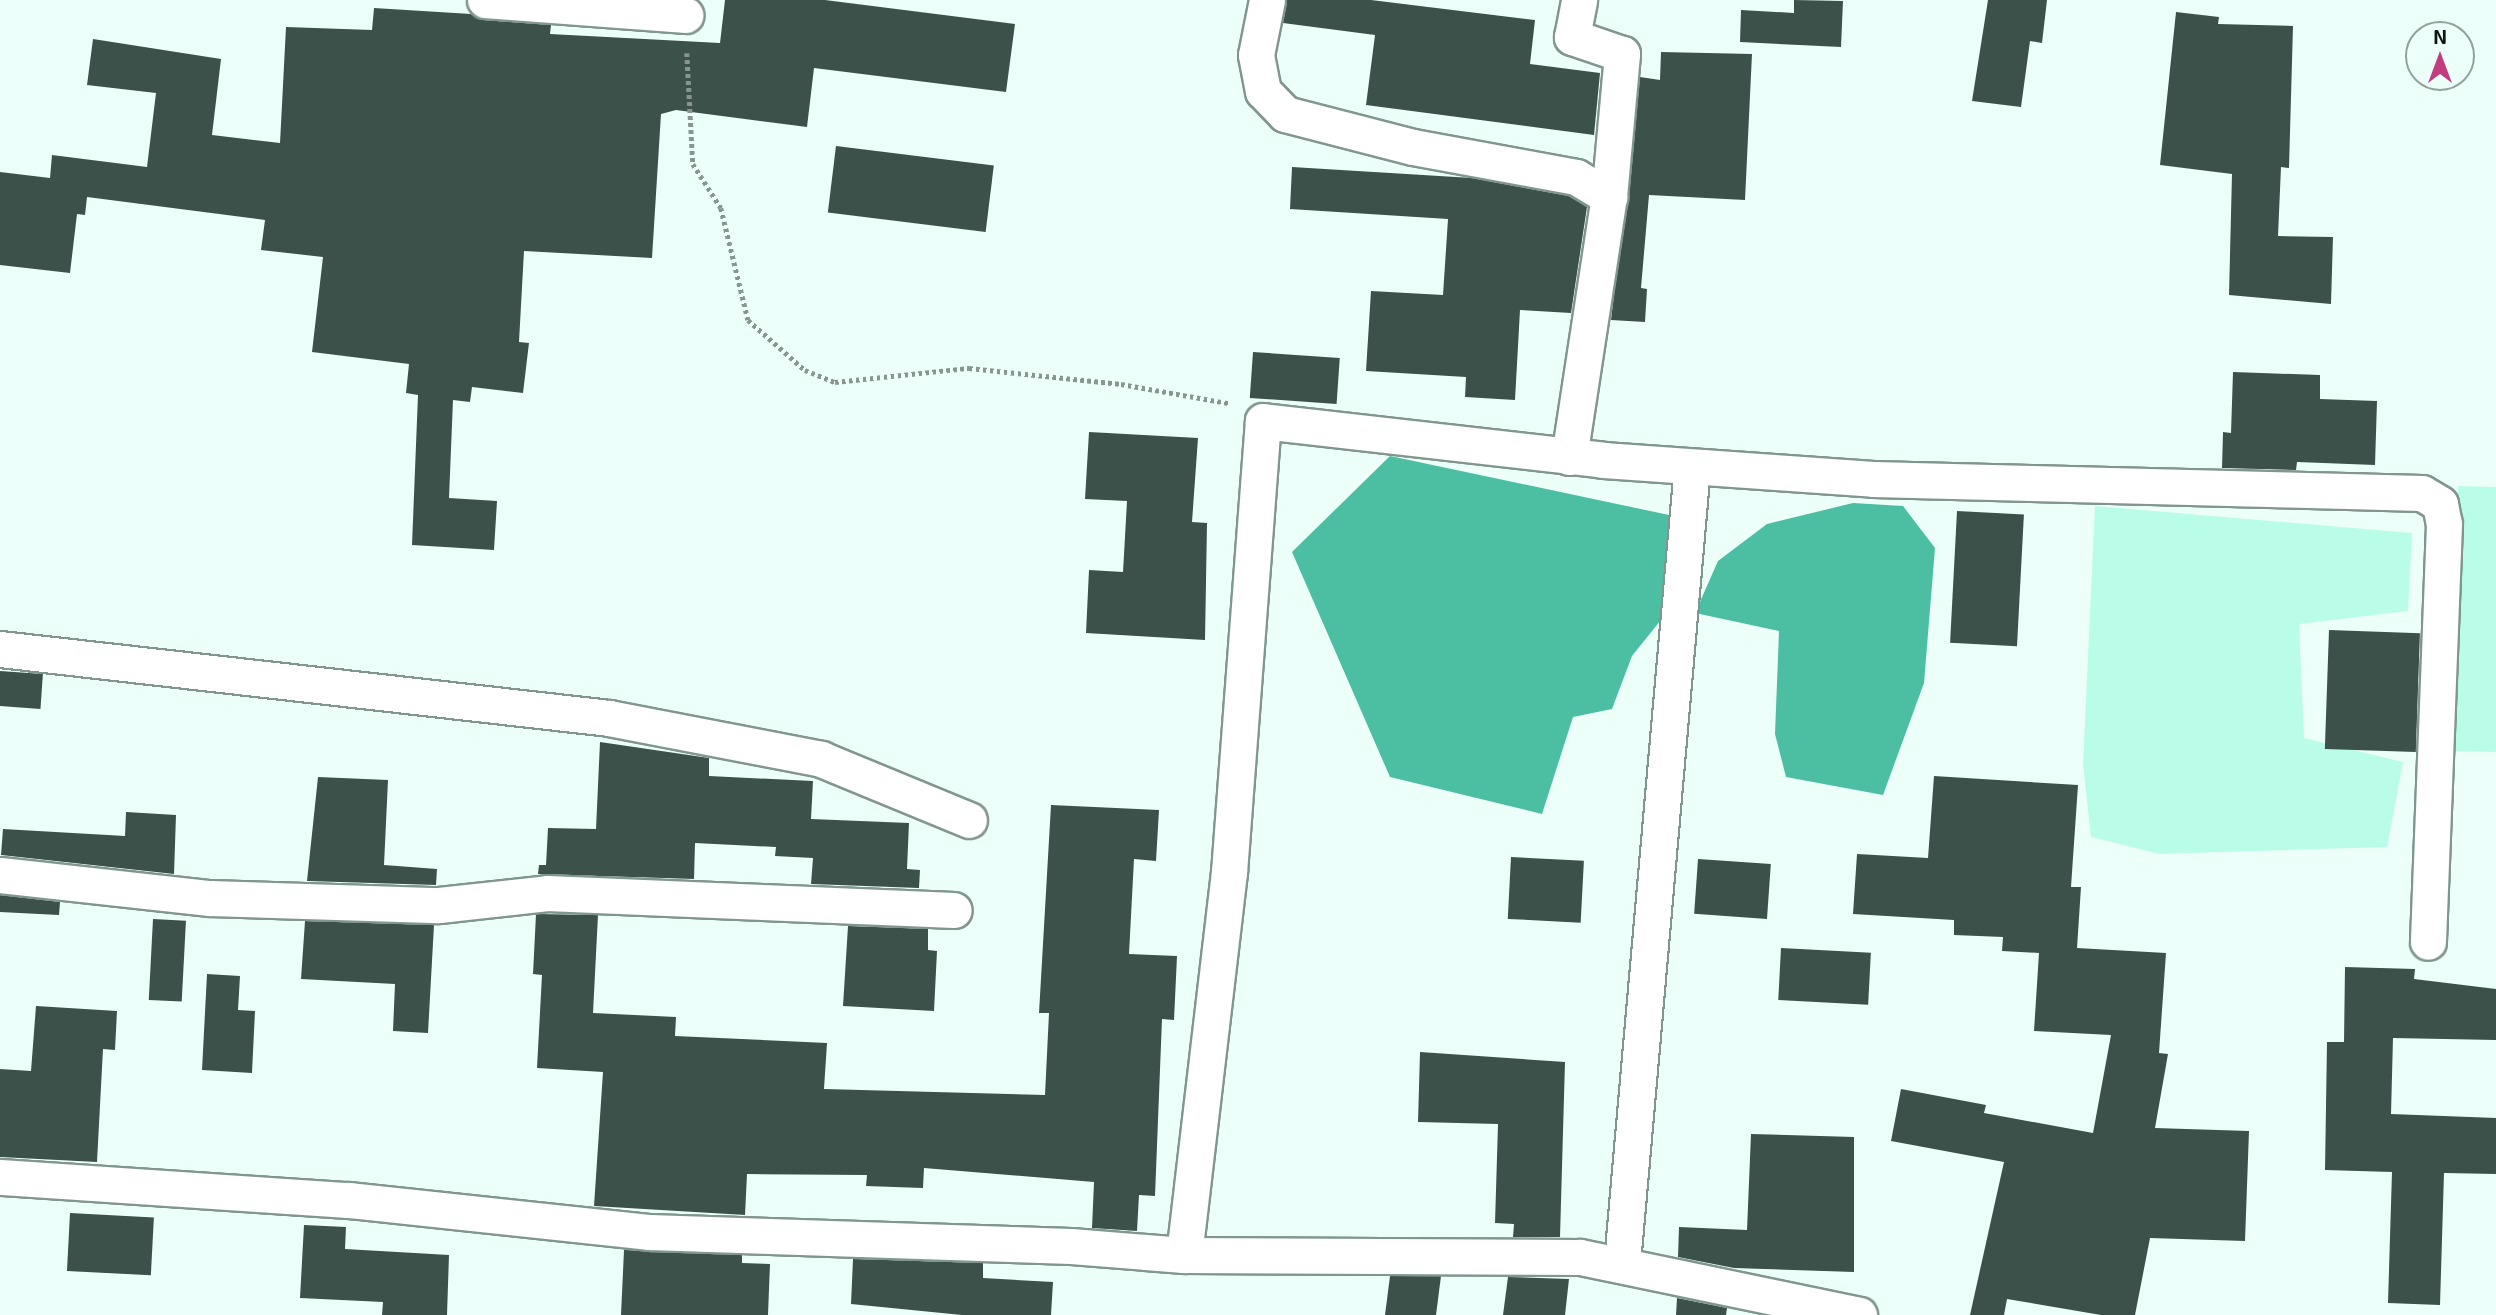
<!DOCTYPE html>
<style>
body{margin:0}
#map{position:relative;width:2496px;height:1315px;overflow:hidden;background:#ecfff8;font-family:"Exo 2",sans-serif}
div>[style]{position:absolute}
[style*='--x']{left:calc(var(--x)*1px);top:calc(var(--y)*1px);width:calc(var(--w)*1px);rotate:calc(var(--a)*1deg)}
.green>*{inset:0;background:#b9fde8}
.water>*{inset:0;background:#4cbfa3}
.building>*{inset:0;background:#3d514b;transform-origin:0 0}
.path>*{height:4.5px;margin-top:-2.25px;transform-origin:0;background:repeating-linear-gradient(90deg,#889691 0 3.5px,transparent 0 7px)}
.roads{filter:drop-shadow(2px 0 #80968f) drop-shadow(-2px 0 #80968f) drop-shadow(0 2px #80968f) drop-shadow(0 -2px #80968f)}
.street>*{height:35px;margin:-17.5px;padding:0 17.5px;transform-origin:17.5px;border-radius:17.5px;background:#fff}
span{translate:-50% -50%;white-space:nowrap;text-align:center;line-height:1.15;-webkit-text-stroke:7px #ecfff8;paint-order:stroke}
.north{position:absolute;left:2405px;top:21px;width:70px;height:70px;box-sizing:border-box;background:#ecfff8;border:2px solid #92a19c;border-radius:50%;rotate:0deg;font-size:19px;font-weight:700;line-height:28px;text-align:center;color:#0c1512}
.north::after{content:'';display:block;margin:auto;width:24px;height:32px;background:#c23d7f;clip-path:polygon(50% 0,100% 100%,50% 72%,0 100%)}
</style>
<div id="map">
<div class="green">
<i style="clip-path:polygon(2458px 486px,2496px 487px,2496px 752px,2450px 751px)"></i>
<i style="clip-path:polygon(2095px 506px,2412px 533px,2408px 611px,2299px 624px,2304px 738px,2403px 762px,2387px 847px,2160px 854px,2091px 837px,2083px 764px)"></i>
</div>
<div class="water">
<i style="clip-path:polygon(1390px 456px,1669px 515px,1689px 558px,1664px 616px,1632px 656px,1612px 709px,1573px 717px,1542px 814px,1390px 777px,1292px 552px)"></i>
<i style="clip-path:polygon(1853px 503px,1903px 506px,1935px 548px,1924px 683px,1883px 795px,1786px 777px,1775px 734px,1779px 631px,1695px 613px,1718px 561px,1767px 524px)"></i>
</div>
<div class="building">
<i style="clip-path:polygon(725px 0,825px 0,1015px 24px,1006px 92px,814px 68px,807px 127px,676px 110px,661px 114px,652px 258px,524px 251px,519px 342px,529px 343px,523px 393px,472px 387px,470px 402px,453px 400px,449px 498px,497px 501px,494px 550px,412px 545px,418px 395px,406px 393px,409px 364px,312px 352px,323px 257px,261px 250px,265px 220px,87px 197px,85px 215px,77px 214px,70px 273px,0 265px,0 172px,50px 178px,52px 155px,147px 167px,156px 93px,87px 85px,93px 39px,221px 59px,212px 135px,280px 143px,286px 27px,372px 30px,374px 8px,471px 14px,483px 20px,551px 25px,550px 34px,720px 43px)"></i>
<i style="clip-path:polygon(1287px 0,1371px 0,1535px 20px,1530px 64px,1600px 73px,1594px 135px,1366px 105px,1375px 35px,1283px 23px)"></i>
<i style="clip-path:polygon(1794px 0,1843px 1px,1841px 47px,1740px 42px,1741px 10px,1794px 13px)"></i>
<i style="clip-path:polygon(1988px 0,2047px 0,2042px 43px,2030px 41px,2021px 107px,1972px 101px)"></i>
<i style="clip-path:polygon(2176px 12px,2219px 17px,2218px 24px,2293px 26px,2289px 168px,2281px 167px,2278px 236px,2333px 237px,2331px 304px,2229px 295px,2232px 174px,2160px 165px)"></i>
<i style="clip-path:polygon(1661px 52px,1752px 54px,1745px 200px,1649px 195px,1641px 288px,1647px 289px,1645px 322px,1611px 320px,1640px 77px,1660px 80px)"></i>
<i style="left:836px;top:146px;width:159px;height:67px;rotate:7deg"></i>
<i style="clip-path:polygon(1292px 167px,1472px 178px,1569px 196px,1587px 207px,1571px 313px,1520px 310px,1515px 400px,1465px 397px,1466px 377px,1366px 371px,1371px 291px,1443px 295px,1448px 219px,1290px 209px)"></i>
<i style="left:1253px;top:352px;width:87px;height:46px;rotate:4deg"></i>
<i style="clip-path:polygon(2233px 372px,2320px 375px,2320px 399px,2377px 401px,2375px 465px,2297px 462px,2296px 470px,2222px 468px,2223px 432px,2231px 433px)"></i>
<i style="clip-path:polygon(1089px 432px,1198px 438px,1192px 522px,1207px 523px,1205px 640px,1086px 633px,1089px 570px,1123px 572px,1127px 501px,1085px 499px)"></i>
<i style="left:1957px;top:511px;width:67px;height:132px;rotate:3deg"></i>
<i style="left:2329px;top:630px;width:91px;height:119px;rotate:2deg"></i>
<i style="left:0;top:671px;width:43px;height:35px;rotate:4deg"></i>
<i style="clip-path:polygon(600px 742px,709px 758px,709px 776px,813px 781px,811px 819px,909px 823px,907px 869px,920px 870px,919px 888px,811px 884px,813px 858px,775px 856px,776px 847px,695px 843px,694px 879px,538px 874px,539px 865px,546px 865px,548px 828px,596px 829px)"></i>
<i style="clip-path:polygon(1934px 776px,2078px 785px,2071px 887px,2081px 887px,2077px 948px,2166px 953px,2159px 1053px,2168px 1054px,2155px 1128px,2249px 1131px,2245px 1241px,2150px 1238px,2135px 1315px,2101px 1315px,2007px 1299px,2004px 1315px,1970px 1315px,2004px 1162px,1891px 1141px,1901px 1089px,1986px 1105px,1984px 1113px,2093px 1133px,2111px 1035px,2034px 1031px,2039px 953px,2002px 951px,2003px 937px,1954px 935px,1954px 920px,1853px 914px,1857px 854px,1928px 858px)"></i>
<i style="clip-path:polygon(318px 777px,388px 780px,384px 865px,437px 869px,436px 885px,307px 881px)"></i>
<i style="clip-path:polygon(1051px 805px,1159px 810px,1156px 861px,1134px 859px,1129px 954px,1177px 956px,1174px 1020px,1162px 1019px,1155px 1196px,1139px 1195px,1137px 1231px,1092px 1228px,1094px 1182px,924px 1168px,923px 1188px,866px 1186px,867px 1175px,747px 1174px,745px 1215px,594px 1206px,603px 1072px,537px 1068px,542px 975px,533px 974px,536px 914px,598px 915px,593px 1013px,676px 1017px,675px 1036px,827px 1043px,824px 1089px,1045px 1095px,1049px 1013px,1039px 1013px)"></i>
<i style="clip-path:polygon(126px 812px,176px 815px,174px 874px,1px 855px,3px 829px,125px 836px)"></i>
<i style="left:1511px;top:857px;width:73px;height:62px;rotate:3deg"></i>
<i style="left:1698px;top:859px;width:73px;height:55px;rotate:4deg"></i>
<i style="clip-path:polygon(0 895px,60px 902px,59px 915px,0 912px)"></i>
<i style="left:153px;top:919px;width:33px;height:81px;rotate:3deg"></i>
<i style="clip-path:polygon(305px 921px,434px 925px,428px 1033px,393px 1031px,395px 984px,301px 979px)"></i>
<i style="clip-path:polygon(848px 926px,928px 929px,928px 950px,937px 951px,934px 1011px,843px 1006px)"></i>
<i style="left:1781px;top:948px;width:90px;height:52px;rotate:3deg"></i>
<i style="clip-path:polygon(2345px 967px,2415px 969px,2414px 979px,2496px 989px,2496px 1040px,2393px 1038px,2391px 1114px,2496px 1118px,2496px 1174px,2444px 1173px,2440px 1305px,2388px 1303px,2392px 1172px,2325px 1170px,2327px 1042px,2344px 1042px)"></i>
<i style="clip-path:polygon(207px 974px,240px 976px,238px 1010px,255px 1011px,252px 1073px,202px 1070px)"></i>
<i style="clip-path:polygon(36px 1006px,117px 1011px,115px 1050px,103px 1049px,97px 1162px,0 1157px,0 1069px,31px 1071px)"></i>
<i style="clip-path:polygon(1420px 1052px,1565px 1062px,1560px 1237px,1513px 1237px,1514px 1224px,1495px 1223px,1498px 1124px,1418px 1122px)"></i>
<i style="clip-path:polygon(1751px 1134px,1854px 1137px,1854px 1272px,1734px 1268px,1678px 1257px,1679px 1227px,1747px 1230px)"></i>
<i style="left:70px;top:1213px;width:84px;height:58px;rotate:3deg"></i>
<i style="clip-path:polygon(304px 1225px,346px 1227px,345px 1249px,449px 1255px,447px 1315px,382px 1315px,383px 1302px,300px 1298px)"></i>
<i style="clip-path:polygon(624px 1250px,742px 1255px,742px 1263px,770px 1264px,768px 1315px,621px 1315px)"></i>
<i style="clip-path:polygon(853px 1259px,983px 1263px,983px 1278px,1053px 1282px,1051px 1315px,962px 1315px,851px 1304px)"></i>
<i style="clip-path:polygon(1390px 1276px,1441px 1276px,1436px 1315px,1385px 1315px)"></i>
<i style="clip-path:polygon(1508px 1277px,1569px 1279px,1565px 1315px,1503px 1315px)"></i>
<i style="clip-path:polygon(1677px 1298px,1727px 1308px,1726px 1315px,1676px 1315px)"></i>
</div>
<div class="path">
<i style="--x:687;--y:53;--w:111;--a:86.9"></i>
<i style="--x:693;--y:164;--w:52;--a:57.5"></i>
<i style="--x:721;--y:208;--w:115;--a:76.4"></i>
<i style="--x:748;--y:320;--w:76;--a:41.3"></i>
<i style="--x:805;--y:370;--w:32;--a:22"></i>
<i style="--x:835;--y:382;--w:135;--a:-6"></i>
<i style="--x:969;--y:368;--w:153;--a:6"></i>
<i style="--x:1121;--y:384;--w:109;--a:10.1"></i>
</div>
<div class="roads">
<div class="street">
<i style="--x:485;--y:0;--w:201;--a:4.3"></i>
<i style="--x:1267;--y:0;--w:56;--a:101.3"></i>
<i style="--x:1256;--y:55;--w:37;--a:79"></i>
<i style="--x:1263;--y:91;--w:32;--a:46"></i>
<i style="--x:1285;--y:114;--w:132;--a:14.5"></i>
<i style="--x:1413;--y:147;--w:166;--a:10.4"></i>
<i style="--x:1576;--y:177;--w:39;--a:31"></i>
<i style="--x:1569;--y:457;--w:263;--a:-81.3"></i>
<i style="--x:1609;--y:197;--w:144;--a:-84.8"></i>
<i style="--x:1622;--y:54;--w:53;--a:-161.2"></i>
<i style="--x:1572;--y:37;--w:38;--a:-79"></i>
<i style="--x:0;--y:649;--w:613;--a:6.46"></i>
<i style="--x:609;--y:718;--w:216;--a:10.9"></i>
<i style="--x:821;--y:759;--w:160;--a:22.4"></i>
<i style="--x:0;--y:875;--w:211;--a:6.3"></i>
<i style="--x:210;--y:898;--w:229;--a:1.8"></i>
<i style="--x:439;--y:905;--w:109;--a:-6.3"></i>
<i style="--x:547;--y:893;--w:407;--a:2.4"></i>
<i style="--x:0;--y:1177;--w:350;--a:3.8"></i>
<i style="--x:349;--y:1200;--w:302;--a:6.1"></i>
<i style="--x:649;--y:1232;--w:422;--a:1.9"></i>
<i style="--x:1071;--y:1246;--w:113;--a:4.6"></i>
<i style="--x:1184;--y:1255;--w:396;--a:0.3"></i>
<i style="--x:1580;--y:1257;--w:285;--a:11.7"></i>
<i style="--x:1184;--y:1255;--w:386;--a:-83.3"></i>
<i style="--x:1229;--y:872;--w:452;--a:-85.7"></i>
<i style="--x:1263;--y:421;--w:342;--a:6.5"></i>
<i style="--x:1603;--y:460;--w:271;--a:4"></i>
<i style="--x:1873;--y:479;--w:549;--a:1.46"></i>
<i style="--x:2422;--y:493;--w:21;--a:31"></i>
<i style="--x:2440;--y:504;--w:20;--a:79"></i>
<i style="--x:2444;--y:524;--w:418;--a:92.2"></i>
<i style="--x:1622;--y:1262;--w:798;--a:-84.97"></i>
</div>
</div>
<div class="north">N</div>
</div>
